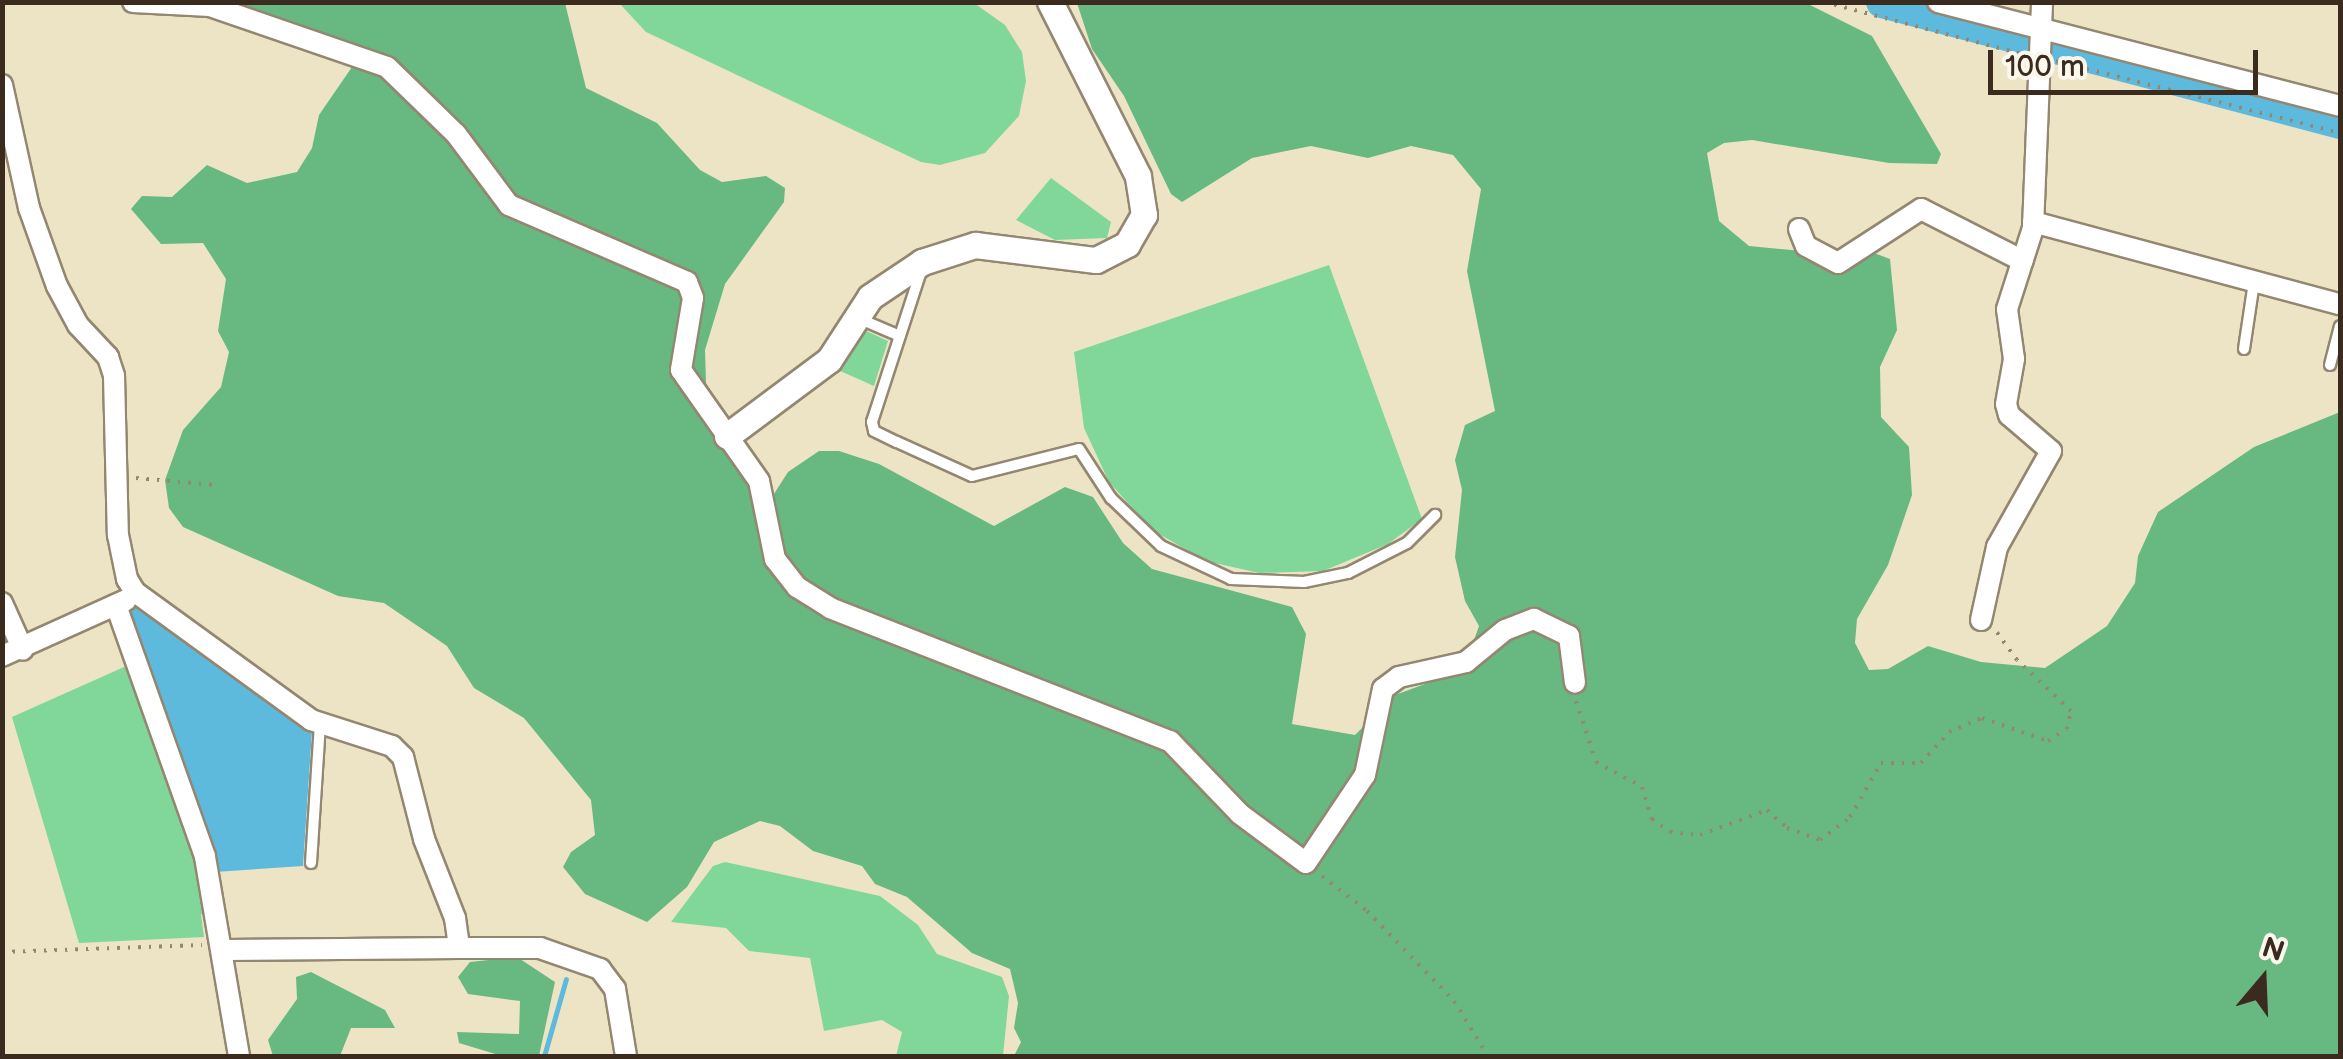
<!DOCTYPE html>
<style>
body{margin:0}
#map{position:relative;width:2343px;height:1059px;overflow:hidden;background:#ede4c6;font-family:"Balsamiq Sans",sans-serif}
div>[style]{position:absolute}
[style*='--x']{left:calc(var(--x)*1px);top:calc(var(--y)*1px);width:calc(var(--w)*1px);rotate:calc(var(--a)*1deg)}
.green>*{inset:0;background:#81d79a}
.forest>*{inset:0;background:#68b882}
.water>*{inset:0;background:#5ebadc}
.stream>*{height:5px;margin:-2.5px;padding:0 2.5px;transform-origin:2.5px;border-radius:2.5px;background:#5ebadc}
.river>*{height:32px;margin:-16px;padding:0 16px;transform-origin:16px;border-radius:16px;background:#5ebadc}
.path>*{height:4px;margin-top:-2px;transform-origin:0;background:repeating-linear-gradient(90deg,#948772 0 2.5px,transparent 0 10.5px)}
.roads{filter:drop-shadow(2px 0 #948772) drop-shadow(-2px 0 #948772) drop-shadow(0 2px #948772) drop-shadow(0 -2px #948772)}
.service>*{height:10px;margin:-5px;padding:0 5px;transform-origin:5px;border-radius:5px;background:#fff}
.minor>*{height:20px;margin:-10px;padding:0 10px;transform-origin:10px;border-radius:10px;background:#fff}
.tertiary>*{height:25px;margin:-12.5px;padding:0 12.5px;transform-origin:12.5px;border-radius:12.5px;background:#fff}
span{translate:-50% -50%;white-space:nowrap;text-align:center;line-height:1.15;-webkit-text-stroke:8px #fbf7ec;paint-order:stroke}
.frame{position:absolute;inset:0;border:5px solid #3b2a1e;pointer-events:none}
.north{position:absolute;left:2213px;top:929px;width:100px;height:100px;-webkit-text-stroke:8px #fbf7ec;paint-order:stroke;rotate:19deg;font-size:28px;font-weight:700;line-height:40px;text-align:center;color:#3b2a1e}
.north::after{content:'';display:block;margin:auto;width:35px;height:45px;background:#3b2a1e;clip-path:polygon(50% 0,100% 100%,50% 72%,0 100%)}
.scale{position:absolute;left:1988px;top:50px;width:270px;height:45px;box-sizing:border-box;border:5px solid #3b2a1e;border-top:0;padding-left:12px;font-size:30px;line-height:35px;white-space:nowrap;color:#3b2a1e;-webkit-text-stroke:8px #fbf7ec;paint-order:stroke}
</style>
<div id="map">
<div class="green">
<i style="clip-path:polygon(619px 3px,974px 3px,1005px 25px,1022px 52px,1026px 81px,1019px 116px,985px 153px,940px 165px,921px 162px,646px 32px)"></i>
<i style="clip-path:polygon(1051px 178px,1111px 222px,1107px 238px,1055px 240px,1016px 220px)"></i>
<i style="clip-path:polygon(1329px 265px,1422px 519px,1388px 544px,1323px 571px,1259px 573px,1206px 561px,1152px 530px,1109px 482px,1084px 428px,1074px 352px)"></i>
<i style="clip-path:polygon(864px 330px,888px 341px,874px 386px,838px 370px)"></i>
<i style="clip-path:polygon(133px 663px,172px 767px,212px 913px,201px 914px,204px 937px,79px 943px,12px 717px)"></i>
<i style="clip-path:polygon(725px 862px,880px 896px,918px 925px,937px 954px,1002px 977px,1009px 996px,1003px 1056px,896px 1056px,902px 1032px,882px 1020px,824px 1031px,810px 958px,749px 951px,726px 928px,671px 922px,713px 866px)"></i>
</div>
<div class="forest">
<i style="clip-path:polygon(1804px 2px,1872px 36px,1941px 154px,1937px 164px,1889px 163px,1752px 140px,1724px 143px,1707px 153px,1719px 221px,1749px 246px,1824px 253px,1858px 247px,1890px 259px,1897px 330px,1880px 367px,1881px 417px,1909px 447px,1912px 495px,1888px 565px,1857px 619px,1855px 643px,1869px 670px,1888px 669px,1928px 646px,1981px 662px,2045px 668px,2107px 626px,2135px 583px,2138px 556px,2158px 512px,2254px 447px,2340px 412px,2340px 1056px,1014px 1056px,1021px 1042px,1014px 1028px,1018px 1003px,1010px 969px,972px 953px,907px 897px,875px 884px,862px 866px,813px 851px,780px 826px,760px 821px,714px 842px,687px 887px,647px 922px,585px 894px,563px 867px,571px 852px,595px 835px,591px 800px,524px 718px,474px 688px,447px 646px,384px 603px,338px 596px,183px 527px,169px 508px,165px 480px,183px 430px,221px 387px,229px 352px,218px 331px,226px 279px,203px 243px,161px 244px,131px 209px,142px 196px,172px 197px,207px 165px,247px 183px,297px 172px,312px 148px,319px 115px,352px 67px,344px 43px,215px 3px,565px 3px,586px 88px,657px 123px,700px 170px,722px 182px,766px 176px,785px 188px,784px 202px,725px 284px,705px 350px,706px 383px,772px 497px,788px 472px,819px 451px,839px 451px,879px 464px,994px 526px,1065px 487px,1093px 497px,1123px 543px,1152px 569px,1292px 607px,1306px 634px,1292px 724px,1355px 735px,1395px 695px,1433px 681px,1469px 654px,1479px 626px,1465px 601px,1455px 557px,1462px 490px,1455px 460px,1465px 425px,1495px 411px,1467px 271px,1481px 189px,1453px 155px,1411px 146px,1368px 158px,1311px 146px,1252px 158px,1182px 202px,1171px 194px,1124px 96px,1092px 49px,1077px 3px)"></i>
<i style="clip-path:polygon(517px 957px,555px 982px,539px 1056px,502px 1056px,459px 1043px,457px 1032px,519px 1034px,520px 1001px,468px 994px,458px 977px,470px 962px)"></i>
<i style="clip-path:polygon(311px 972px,385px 1010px,395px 1028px,351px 1028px,340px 1056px,273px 1056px,268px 1040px,297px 999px,296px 977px)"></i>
</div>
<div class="water">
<i style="clip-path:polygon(142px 598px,312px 731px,303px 866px,215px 872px,127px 609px)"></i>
</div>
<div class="stream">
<i style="--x:544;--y:1056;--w:80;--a:-74.1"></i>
</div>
<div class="river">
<i style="--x:1882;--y:2;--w:474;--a:14.8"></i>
</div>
<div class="path">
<i style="--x:1824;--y:2;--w:205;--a:14.7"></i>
<i style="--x:2056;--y:61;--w:293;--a:14.2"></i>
<i style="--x:136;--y:478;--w:80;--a:5"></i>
<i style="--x:1576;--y:701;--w:64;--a:71.8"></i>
<i style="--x:1596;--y:762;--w:52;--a:28.5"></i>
<i style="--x:1642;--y:787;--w:34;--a:73"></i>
<i style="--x:1652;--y:819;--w:22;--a:36"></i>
<i style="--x:1670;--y:832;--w:30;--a:6"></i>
<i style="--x:1700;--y:835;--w:72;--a:-20.5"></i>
<i style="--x:1767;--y:810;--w:27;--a:42"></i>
<i style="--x:1787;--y:828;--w:35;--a:20"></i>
<i style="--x:1820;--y:840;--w:38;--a:-37"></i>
<i style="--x:1850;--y:817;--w:62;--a:-60.1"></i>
<i style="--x:1881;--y:763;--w:40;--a:0"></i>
<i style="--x:1921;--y:763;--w:42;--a:-47.9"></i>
<i style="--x:1949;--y:732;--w:36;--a:-23"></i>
<i style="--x:1982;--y:718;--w:70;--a:19.2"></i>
<i style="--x:2048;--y:741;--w:22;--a:-32"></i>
<i style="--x:2067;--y:729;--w:18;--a:-77"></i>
<i style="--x:2071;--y:711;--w:74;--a:-136.6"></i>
<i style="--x:2017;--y:660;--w:36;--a:-126"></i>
<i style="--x:1322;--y:876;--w:57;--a:37.9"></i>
<i style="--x:1367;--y:911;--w:125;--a:46"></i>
<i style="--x:1454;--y:1001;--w:65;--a:58.3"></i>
<i style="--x:2;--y:952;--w:200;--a:-2"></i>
</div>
<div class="roads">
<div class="service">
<i style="--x:922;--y:268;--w:162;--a:108"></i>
<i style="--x:872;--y:422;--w:9;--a:77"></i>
<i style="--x:874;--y:431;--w:25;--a:26"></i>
<i style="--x:897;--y:442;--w:82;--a:24.4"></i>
<i style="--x:972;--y:476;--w:110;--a:-14.2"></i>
<i style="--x:1079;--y:449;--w:59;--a:56.9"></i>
<i style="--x:1111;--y:498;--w:69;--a:43.8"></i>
<i style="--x:1161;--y:546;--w:77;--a:25.2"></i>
<i style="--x:1231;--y:579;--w:73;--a:2.4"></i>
<i style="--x:1304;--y:582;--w:45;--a:-11.6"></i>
<i style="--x:1348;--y:573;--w:66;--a:-27"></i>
<i style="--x:1407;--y:543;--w:40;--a:-45"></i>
<i style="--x:860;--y:319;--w:43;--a:23"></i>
<i style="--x:2244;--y:349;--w:68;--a:-81.5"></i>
<i style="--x:2330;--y:365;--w:40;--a:-75.6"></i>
<i style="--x:311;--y:863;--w:139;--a:-86.3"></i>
</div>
<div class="minor">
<i style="--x:133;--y:2;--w:77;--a:3"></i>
<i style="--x:210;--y:6;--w:187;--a:19"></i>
<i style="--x:387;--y:67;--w:96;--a:44.2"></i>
<i style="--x:456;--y:134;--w:89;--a:53.3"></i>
<i style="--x:509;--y:205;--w:194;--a:23.4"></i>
<i style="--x:687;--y:282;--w:17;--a:69"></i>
<i style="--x:693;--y:298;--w:73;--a:99.5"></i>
<i style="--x:681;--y:370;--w:136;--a:54.9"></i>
<i style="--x:759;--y:481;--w:80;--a:78.4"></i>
<i style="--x:775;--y:559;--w:36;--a:52"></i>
<i style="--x:797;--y:587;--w:39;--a:32"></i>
<i style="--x:830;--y:608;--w:365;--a:21.4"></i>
<i style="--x:1170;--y:741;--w:101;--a:46.2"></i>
<i style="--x:1240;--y:814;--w:82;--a:36.6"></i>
<i style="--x:1306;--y:863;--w:106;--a:-56.2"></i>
<i style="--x:1365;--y:775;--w:88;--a:-78.2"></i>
<i style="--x:1383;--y:689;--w:20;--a:-37"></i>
<i style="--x:1399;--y:677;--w:69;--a:-12.6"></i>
<i style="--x:1466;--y:662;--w:50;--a:-39.4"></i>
<i style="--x:1505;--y:630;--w:31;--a:-21"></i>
<i style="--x:1534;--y:619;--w:39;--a:26"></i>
<i style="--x:1569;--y:636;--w:47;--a:82.7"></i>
<i style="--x:1938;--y:2;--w:415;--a:14.5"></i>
<i style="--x:2;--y:85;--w:126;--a:77.6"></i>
<i style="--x:29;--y:208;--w:83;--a:70.3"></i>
<i style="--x:57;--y:286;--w:44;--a:61.7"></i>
<i style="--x:78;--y:325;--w:44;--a:46.8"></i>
<i style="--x:108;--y:357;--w:20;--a:72"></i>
<i style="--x:114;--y:376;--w:159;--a:88.6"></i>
<i style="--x:118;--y:535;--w:45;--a:78.4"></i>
<i style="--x:127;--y:579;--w:15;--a:58"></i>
<i style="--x:135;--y:592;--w:218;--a:36"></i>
<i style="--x:311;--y:720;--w:85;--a:17.8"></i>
<i style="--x:392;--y:746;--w:16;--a:45"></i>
<i style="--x:403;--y:757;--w:85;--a:75.6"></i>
<i style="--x:424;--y:839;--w:85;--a:68.6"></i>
<i style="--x:455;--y:918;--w:30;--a:82"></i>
<i style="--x:459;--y:948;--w:234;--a:179.5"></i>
<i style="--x:2033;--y:222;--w:318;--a:15"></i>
<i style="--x:1799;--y:229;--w:18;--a:68"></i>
<i style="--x:1806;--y:246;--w:36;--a:28"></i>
<i style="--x:1838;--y:263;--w:99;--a:-33"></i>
<i style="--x:1921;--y:209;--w:114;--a:27"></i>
<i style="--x:2;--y:603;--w:51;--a:65.9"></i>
<i style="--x:116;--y:605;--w:267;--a:70.5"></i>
<i style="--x:205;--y:857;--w:202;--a:80.3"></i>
<i style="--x:1981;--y:620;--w:75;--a:-77.6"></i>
<i style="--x:1997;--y:547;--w:110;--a:-60.6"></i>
<i style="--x:2051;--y:451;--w:55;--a:-139.4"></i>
<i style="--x:2009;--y:415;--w:11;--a:-105"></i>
<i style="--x:2006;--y:404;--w:46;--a:-79.9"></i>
<i style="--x:2014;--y:359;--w:50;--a:-98"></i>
<i style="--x:2007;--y:309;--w:85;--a:-72.2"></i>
<i style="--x:2033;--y:228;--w:226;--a:-87.7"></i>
<i style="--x:2;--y:656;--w:136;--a:-24.3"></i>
<i style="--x:459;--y:948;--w:81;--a:0"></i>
<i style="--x:540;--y:948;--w:64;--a:19.3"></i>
<i style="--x:600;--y:969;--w:25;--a:53"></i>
<i style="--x:615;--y:989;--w:68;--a:80.7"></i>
</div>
<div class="tertiary">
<i style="--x:727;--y:436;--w:127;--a:-36.7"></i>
<i style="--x:829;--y:360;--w:75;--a:-56.9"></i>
<i style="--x:870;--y:297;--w:63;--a:-33.9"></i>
<i style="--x:922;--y:262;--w:56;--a:-17.8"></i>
<i style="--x:975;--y:245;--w:122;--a:7.1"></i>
<i style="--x:1096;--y:260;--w:35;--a:-27"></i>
<i style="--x:1127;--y:244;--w:34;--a:-60"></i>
<i style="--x:1144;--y:215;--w:39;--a:-99"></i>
<i style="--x:1138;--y:176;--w:195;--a:-116.8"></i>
</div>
</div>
<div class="frame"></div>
<div class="north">N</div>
<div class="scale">100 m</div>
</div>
